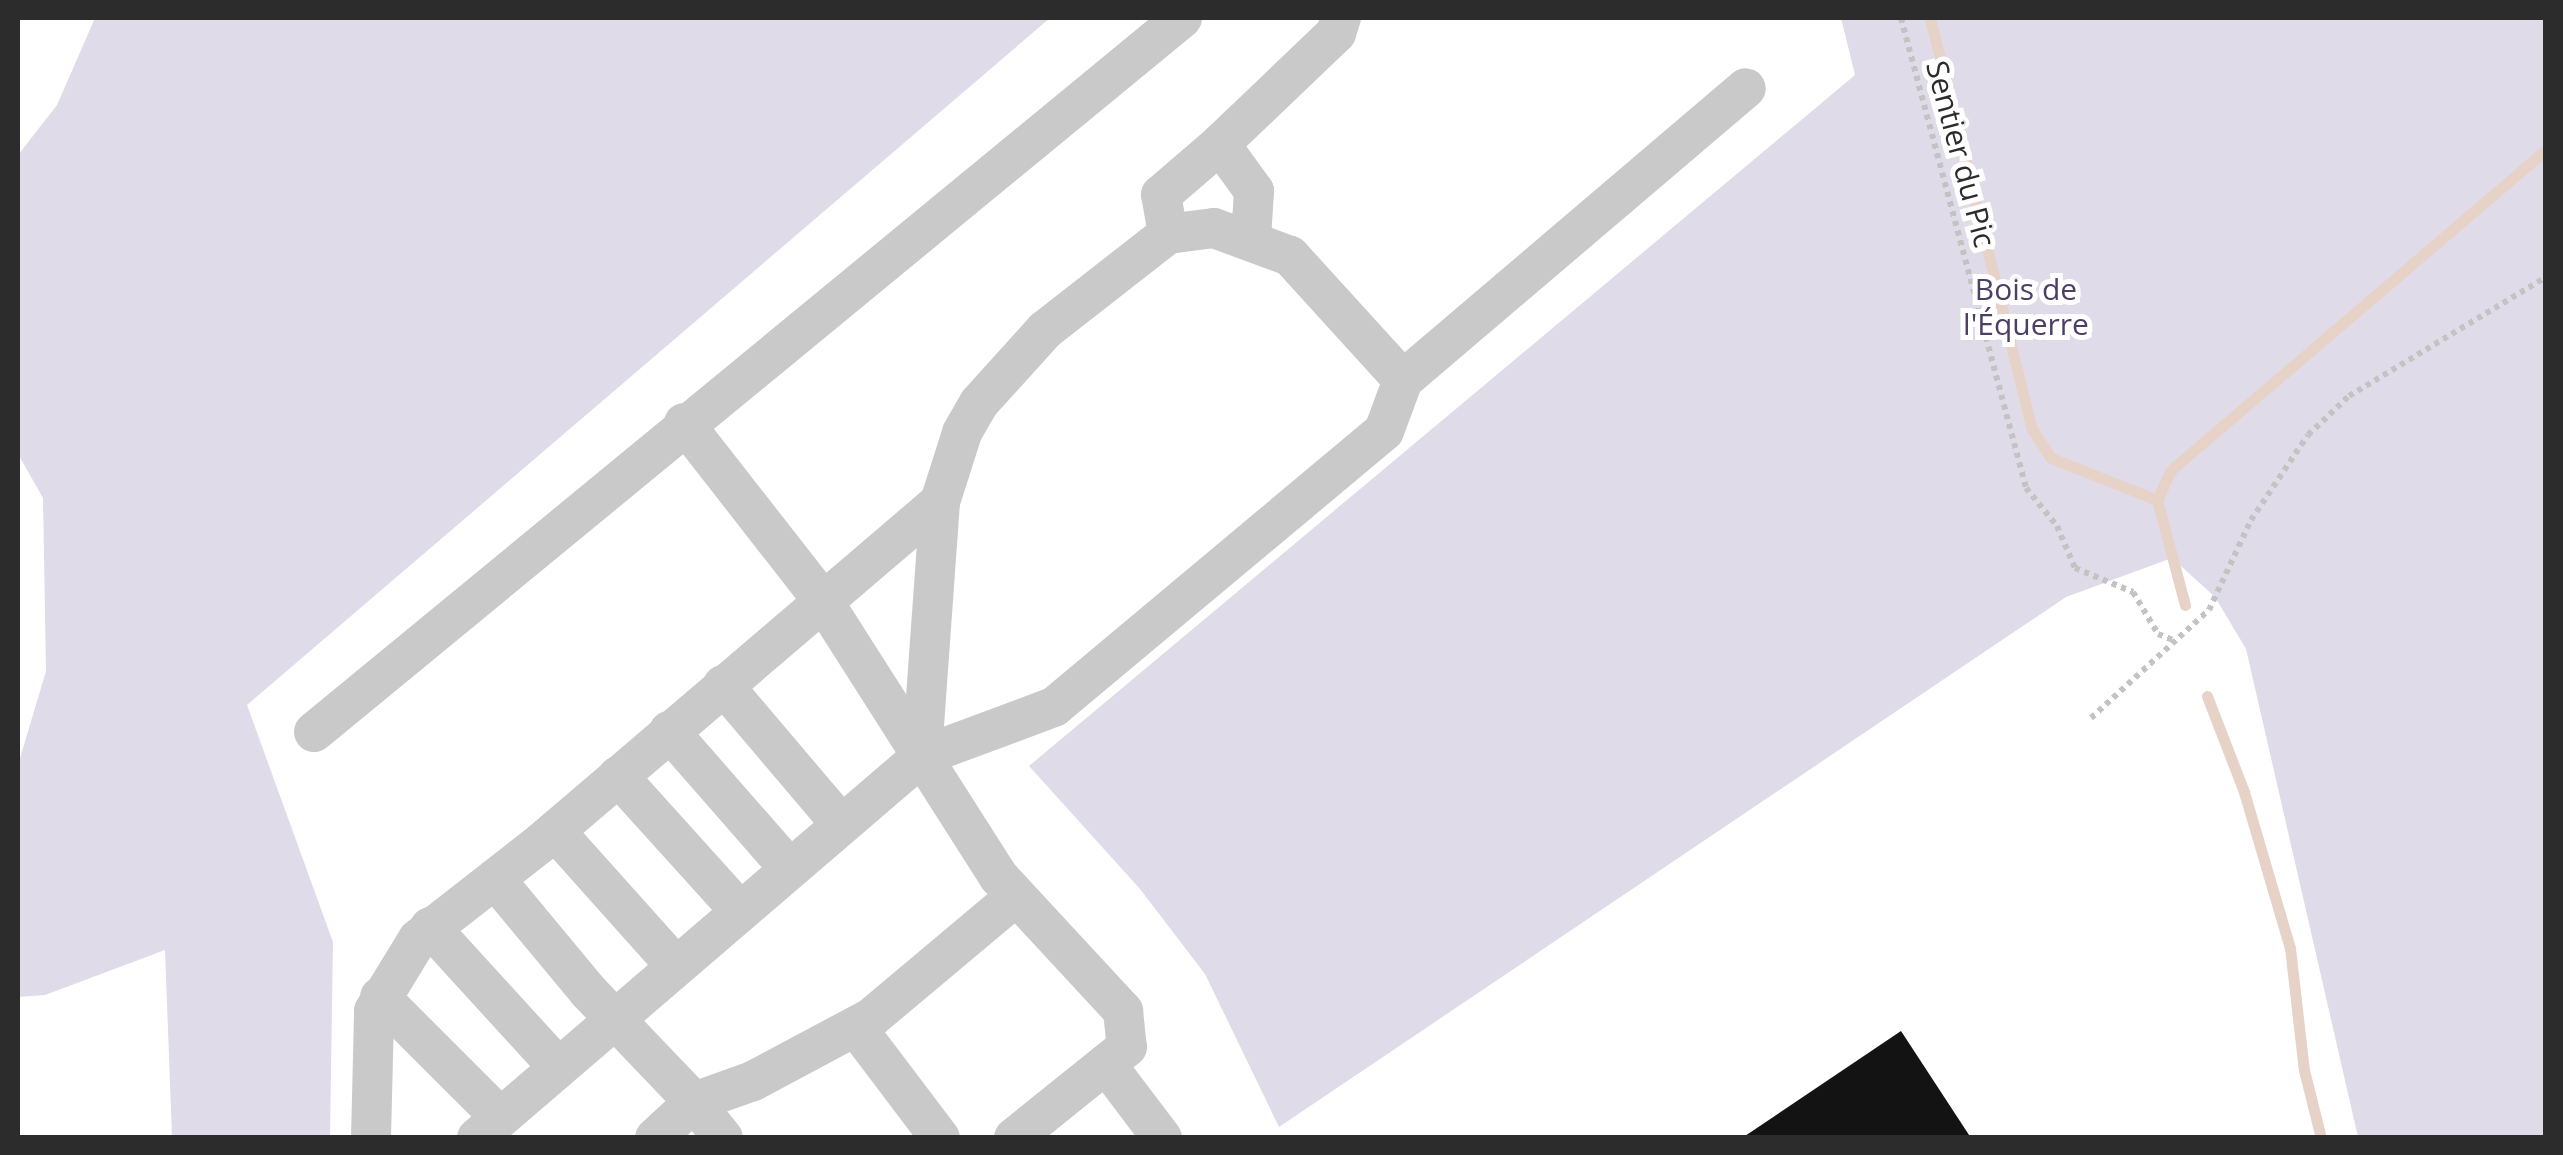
<!DOCTYPE html>
<meta charset="utf-8">
<style>
body{margin:0}
#map{position:relative;width:2563px;height:1155px;overflow:hidden;background:#fff;font-family:"Open Sans",sans-serif}
div>[style]{position:absolute}
[style*='--x']{left:calc(var(--x)*1px);top:calc(var(--y)*1px);width:calc(var(--w)*1px);rotate:calc(var(--a)*1deg)}
.green>*{inset:0;background:#e0dbe9}
.stream>*{height:11px;margin:-5.5px;padding:0 5.5px;transform-origin:5.5px;border-radius:5.5px;background:#e7d2c8}
.building>*{inset:0;background:#131313}
.path>*{height:6px;margin-top:-3px;transform-origin:0;background:repeating-linear-gradient(90deg,#c3c3c3 0 5px,transparent 0 10px)}
.minor>*{height:40px;margin:-20px;padding:0 20px;transform-origin:20px;border-radius:20px;background:#c9c9c9}
span{translate:-50% -50%;white-space:nowrap;text-align:center;line-height:1.15;-webkit-text-stroke:10px #fff;paint-order:stroke}
.street-label{font-size:30px;color:#2c2c2c}
.park-label{font-size:30px;color:#4f3e64}
.frame{position:absolute;inset:0;border:20px solid #2c2c2c;pointer-events:none}
</style>
<div id="map">
<div class="green">
<i style="clip-path:polygon(95px 18px,1050px 18px,247px 705px,333px 942px,330px 1137px,172px 1137px,165px 950px,45px 995px,18px 997px,18px 765px,46px 671px,43px 498px,18px 454px,18px 155px,57px 105px)"></i>
<i style="clip-path:polygon(1841px 18px,2545px 18px,2545px 1137px,2358px 1137px,2246px 649px,2215px 597px,2172px 558px,2066px 597px,1279px 1127px,1205px 974px,1140px 889px,1029px 766px,1855px 75px)"></i>
</div>
<div class="stream">
<i style="--x:1930;--y:18;--w:423;--a:76.1"></i>
<i style="--x:2032;--y:429;--w:35;--a:57"></i>
<i style="--x:2051;--y:458;--w:114;--a:21.6"></i>
<i style="--x:2185;--y:605;--w:109;--a:-104.9"></i>
<i style="--x:2157;--y:500;--w:33;--a:-65"></i>
<i style="--x:2171;--y:470;--w:493;--a:-40.5"></i>
<i style="--x:2207;--y:696;--w:103;--a:68.9"></i>
<i style="--x:2244;--y:792;--w:163;--a:73.6"></i>
<i style="--x:2290;--y:948;--w:123;--a:83.5"></i>
<i style="--x:2304;--y:1070;--w:70;--a:76"></i>
</div>
<div class="building">
<i style="clip-path:polygon(1901px 1031px,1971px 1138px,1742px 1138px)"></i>
</div>
<div class="path">
<i style="--x:1901;--y:18;--w:486;--a:75.1"></i>
<i style="--x:2026;--y:488;--w:49;--a:50.8"></i>
<i style="--x:2057;--y:526;--w:46;--a:66.8"></i>
<i style="--x:2075;--y:568;--w:63;--a:22.5"></i>
<i style="--x:2133;--y:592;--w:49;--a:59.2"></i>
<i style="--x:2158;--y:634;--w:18;--a:22"></i>
<i style="--x:2091;--y:718;--w:160;--a:-42.5"></i>
<i style="--x:2209;--y:610;--w:99;--a:-65"></i>
<i style="--x:2251;--y:520;--w:102;--a:-56.2"></i>
<i style="--x:2308;--y:435;--w:57;--a:-43.6"></i>
<i style="--x:2349;--y:396;--w:230;--a:-31.1"></i>
</div>
<div class="minor">
<i style="--x:1168;--y:234;--w:40;--a:-100"></i>
<i style="--x:1161;--y:195;--w:78;--a:-40.8"></i>
<i style="--x:1251;--y:238;--w:47;--a:-86.3"></i>
<i style="--x:1254;--y:191;--w:58;--a:-125.9"></i>
<i style="--x:1220;--y:144;--w:161;--a:-43.7"></i>
<i style="--x:1336;--y:33;--w:16;--a:-72"></i>
<i style="--x:1403;--y:380;--w:450;--a:-40.4"></i>
<i style="--x:684;--y:423;--w:226;--a:52"></i>
<i style="--x:823;--y:601;--w:327;--a:57.5"></i>
<i style="--x:999;--y:877;--w:183;--a:47.2"></i>
<i style="--x:1123;--y:1011;--w:36;--a:84"></i>
<i style="--x:1127;--y:1047;--w:145;--a:141.2"></i>
<i style="--x:723;--y:685;--w:182;--a:49.7"></i>
<i style="--x:669;--y:731;--w:182;--a:48.8"></i>
<i style="--x:314;--y:732;--w:1124;--a:-39.44"></i>
<i style="--x:618;--y:776;--w:181;--a:47.9"></i>
<i style="--x:555;--y:831;--w:178;--a:48.2"></i>
<i style="--x:495;--y:879;--w:146;--a:50.3"></i>
<i style="--x:588;--y:991;--w:153;--a:46.3"></i>
<i style="--x:694;--y:1102;--w:63;--a:-19.6"></i>
<i style="--x:753;--y:1081;--w:134;--a:-28.1"></i>
<i style="--x:871;--y:1018;--w:188;--a:-40"></i>
<i style="--x:430;--y:927;--w:188;--a:47.6"></i>
<i style="--x:380;--y:997;--w:170;--a:45"></i>
<i style="--x:856;--y:1027;--w:139;--a:52.9"></i>
<i style="--x:1106;--y:1064;--w:93;--a:52.9"></i>
<i style="--x:371;--y:1138;--w:127;--a:-88.6"></i>
<i style="--x:374;--y:1011;--w:84;--a:-58.6"></i>
<i style="--x:418;--y:939;--w:157;--a:-38"></i>
<i style="--x:542;--y:842;--w:523;--a:-40.51"></i>
<i style="--x:477;--y:1138;--w:586;--a:-40.64"></i>
<i style="--x:922;--y:756;--w:141;--a:-20.4"></i>
<i style="--x:1054;--y:707;--w:430;--a:-39.9"></i>
<i style="--x:1384;--y:431;--w:54;--a:-69.6"></i>
<i style="--x:1403;--y:380;--w:168;--a:-132.3"></i>
<i style="--x:1290;--y:256;--w:81;--a:-159.8"></i>
<i style="--x:1214;--y:228;--w:46;--a:172.6"></i>
<i style="--x:1168;--y:234;--w:156;--a:142"></i>
<i style="--x:1045;--y:330;--w:98;--a:132.1"></i>
<i style="--x:979;--y:403;--w:34;--a:120"></i>
<i style="--x:962;--y:433;--w:72;--a:107.7"></i>
<i style="--x:940;--y:502;--w:255;--a:94.1"></i>
<i style="--x:655;--y:1138;--w:53;--a:-42.7"></i>
<i style="--x:694;--y:1102;--w:46;--a:51.1"></i>
</div>
<div class="street-label">
<span style="left:1961px;top:154px;rotate:75deg">Sentier du Pic</span>
</div>
<div class="park-label">
<span style="left:2026px;top:306px">Bois de<br>l'Équerre</span>
</div>
<div class="frame"></div>
</div>
